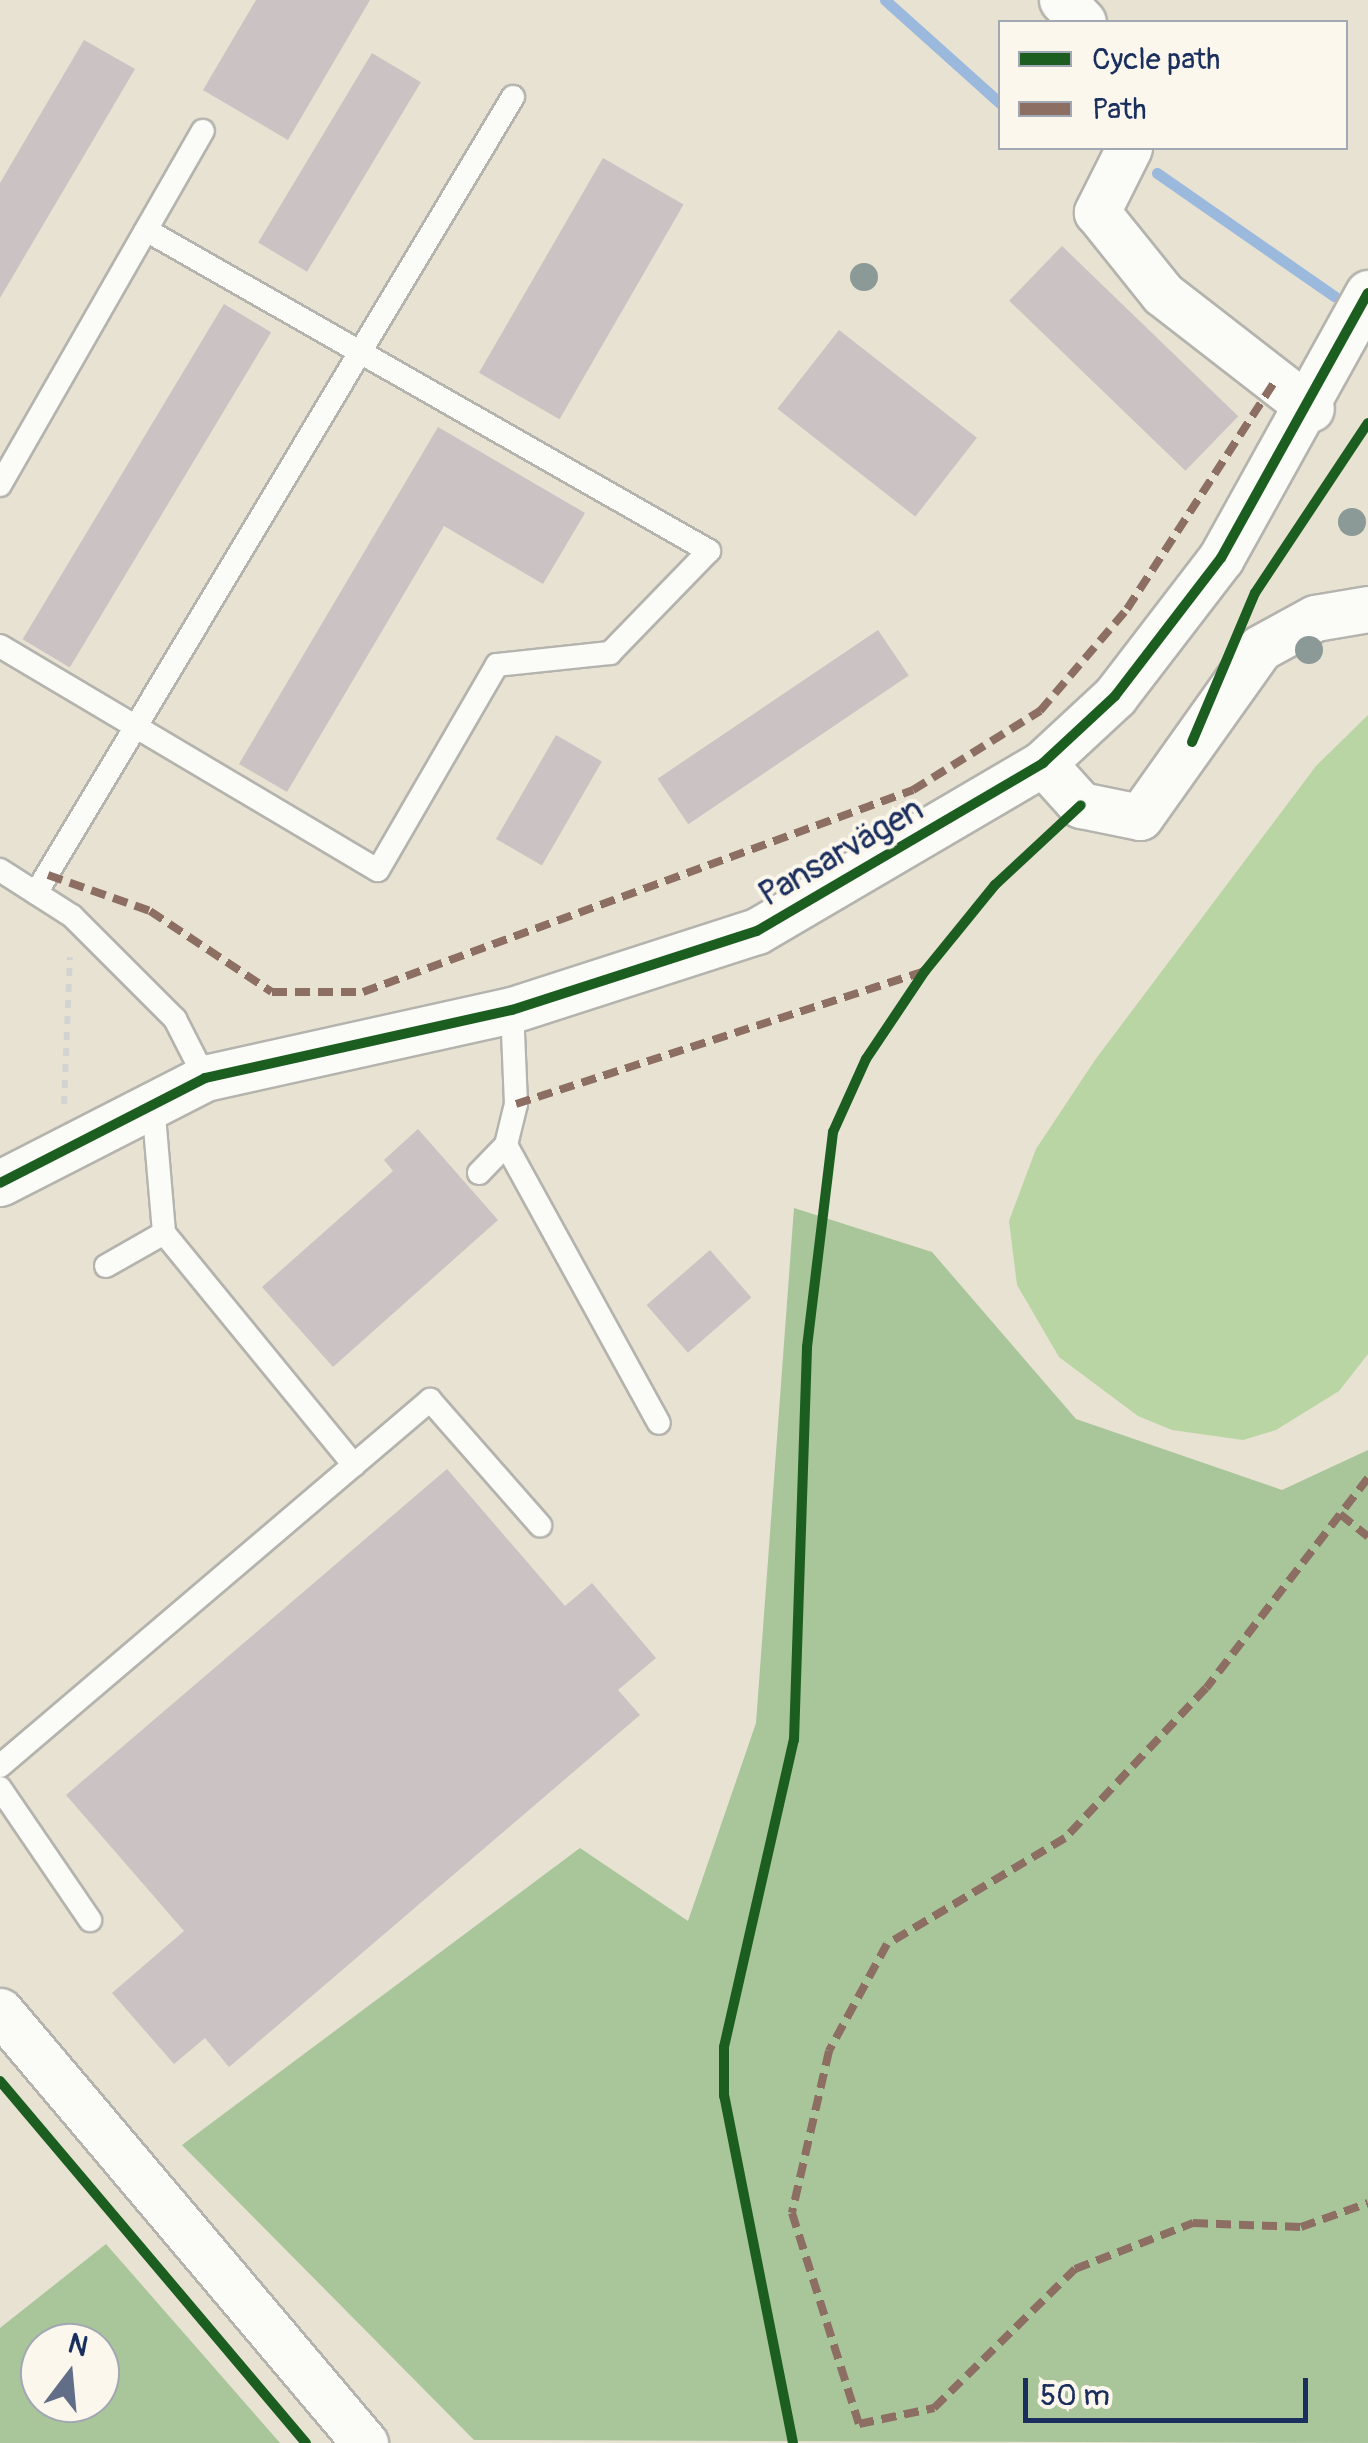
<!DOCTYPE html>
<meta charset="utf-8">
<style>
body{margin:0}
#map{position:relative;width:1368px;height:2443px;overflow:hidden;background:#e7e2d2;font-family:Pangolin,sans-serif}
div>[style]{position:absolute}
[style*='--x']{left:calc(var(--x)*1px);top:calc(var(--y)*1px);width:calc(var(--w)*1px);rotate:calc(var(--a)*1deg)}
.green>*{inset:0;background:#b9d5a3}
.forest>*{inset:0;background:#a9c59a}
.stream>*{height:11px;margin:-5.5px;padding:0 5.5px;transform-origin:5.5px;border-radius:5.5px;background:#9ab9dd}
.building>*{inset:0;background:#cac2c3;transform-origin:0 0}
.path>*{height:6px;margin-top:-3px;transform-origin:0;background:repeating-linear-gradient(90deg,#d3d4d2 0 8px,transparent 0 16px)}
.roads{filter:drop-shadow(2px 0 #b4b3ad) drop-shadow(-2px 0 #b4b3ad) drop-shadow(0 2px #b4b3ad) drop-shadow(0 -2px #b4b3ad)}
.lane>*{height:22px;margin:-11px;padding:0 11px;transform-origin:11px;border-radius:11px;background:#fbfbf8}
.street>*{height:45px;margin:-22.5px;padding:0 22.5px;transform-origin:22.5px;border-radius:22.5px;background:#fbfbf8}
.quiet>*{height:8px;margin-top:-4px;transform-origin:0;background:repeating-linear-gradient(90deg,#8d6e63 0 15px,transparent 0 23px)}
.cycleway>*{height:10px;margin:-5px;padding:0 5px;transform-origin:5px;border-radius:5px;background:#1b5e20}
.trees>*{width:28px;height:28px;margin:-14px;border-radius:50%;background:#8b9997}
span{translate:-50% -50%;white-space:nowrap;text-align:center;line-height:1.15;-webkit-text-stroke:8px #fbf7ec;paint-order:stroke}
.street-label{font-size:35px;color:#1b2f5e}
.legend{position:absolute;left:998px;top:20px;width:350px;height:130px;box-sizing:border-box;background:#fbf7ec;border:2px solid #a1a7b3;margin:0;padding:12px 18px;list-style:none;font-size:30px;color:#1b2f5e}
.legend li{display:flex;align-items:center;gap:20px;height:50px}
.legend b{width:50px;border:2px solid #a1a7b3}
.north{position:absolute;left:20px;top:2323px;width:100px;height:100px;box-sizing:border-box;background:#fbf7ec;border:2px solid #a1a7b3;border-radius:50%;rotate:16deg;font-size:28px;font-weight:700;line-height:40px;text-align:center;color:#1b2f5e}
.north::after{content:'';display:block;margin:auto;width:35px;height:45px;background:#626e87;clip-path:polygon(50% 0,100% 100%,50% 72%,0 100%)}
.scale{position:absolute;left:1023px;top:2378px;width:285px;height:45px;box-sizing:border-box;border:5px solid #1b2f5e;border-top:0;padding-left:12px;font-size:30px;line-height:35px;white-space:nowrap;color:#1b2f5e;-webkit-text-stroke:8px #fbf7ec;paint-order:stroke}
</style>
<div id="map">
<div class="green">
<i style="clip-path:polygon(1368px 715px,1368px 1354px,1339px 1391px,1276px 1430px,1243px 1440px,1172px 1430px,1138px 1416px,1059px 1357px,1017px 1285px,1009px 1221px,1036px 1149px,1095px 1060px,1316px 766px)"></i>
</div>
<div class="forest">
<i style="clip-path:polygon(794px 1208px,932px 1252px,1076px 1419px,1282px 1490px,1368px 1450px,1368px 2443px,474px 2440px,182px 2145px,580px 1848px,688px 1921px,756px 1723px)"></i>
<i style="clip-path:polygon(evenodd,106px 2244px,280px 2443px,0 2443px,0 2328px,106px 2244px,40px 2343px,100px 2343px,100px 2403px,40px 2403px,40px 2343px)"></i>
</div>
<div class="stream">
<i style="--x:885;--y:0;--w:156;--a:41.9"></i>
<i style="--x:1157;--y:173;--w:216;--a:34.8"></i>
</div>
<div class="building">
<i style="clip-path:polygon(256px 0,370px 0,288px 140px,203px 90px)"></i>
<i style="clip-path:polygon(84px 40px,135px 69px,0 298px,0 183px)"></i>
<i style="left:372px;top:53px;width:57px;height:221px;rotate:31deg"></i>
<i style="left:603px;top:158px;width:93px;height:248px;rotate:30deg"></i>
<i style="left:1062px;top:246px;width:245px;height:76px;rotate:44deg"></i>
<i style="left:224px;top:304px;width:55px;height:391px;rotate:31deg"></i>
<i style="left:839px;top:330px;width:175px;height:100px;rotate:38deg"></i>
<i style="clip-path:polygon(438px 427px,585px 513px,543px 584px,444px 526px,287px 792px,239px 764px)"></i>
<i style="left:878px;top:630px;width:55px;height:266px;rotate:56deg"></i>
<i style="left:556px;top:735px;width:53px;height:120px;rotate:30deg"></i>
<i style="clip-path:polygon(418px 1129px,498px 1220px,333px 1367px,262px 1287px,393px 1171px,384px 1160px)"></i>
<i style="left:710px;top:1250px;width:63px;height:84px;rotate:49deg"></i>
<i style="clip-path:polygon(447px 1469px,565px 1606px,592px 1583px,656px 1658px,618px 1690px,640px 1715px,229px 2067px,205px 2038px,174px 2064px,112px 1993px,184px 1931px,66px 1795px)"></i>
</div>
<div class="path">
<i style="--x:64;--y:1104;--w:147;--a:-87.7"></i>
</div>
<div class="roads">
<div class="lane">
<i style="--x:0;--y:485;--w:408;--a:-60.2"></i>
<i style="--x:0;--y:646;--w:439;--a:30.7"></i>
<i style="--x:378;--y:870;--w:237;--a:-59.9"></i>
<i style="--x:497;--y:665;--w:114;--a:-6.1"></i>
<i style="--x:610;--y:653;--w:142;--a:-45.9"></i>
<i style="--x:709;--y:551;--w:648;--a:-150.31"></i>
<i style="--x:0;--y:870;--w:85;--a:32.6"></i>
<i style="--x:72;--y:916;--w:146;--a:45"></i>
<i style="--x:175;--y:1019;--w:66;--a:63"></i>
<i style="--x:36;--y:893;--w:928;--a:-59.07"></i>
<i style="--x:153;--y:1104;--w:129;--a:85.1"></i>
<i style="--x:164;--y:1233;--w:300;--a:50.7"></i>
<i style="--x:506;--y:1145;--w:317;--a:61.2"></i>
<i style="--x:479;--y:1173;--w:39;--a:-46"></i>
<i style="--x:506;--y:1145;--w:42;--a:-76.3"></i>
<i style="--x:516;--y:1104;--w:94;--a:-92.4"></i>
<i style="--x:106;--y:1266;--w:67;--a:-29.6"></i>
<i style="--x:0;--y:1766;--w:565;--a:-40.4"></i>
<i style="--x:430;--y:1400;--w:167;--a:48.7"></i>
<i style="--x:0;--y:1788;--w:160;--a:55.7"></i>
</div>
<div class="street">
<i style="--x:1062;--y:0;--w:30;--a:46"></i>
<i style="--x:1129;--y:148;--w:72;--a:116.6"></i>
<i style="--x:1097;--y:212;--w:105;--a:51.2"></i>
<i style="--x:1163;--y:294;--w:187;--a:37.8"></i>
<i style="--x:1043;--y:763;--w:57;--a:47.9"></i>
<i style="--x:1081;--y:805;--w:60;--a:11.5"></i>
<i style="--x:1140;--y:817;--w:207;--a:-54.6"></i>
<i style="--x:1260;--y:648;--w:63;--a:-28.6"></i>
<i style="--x:1315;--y:618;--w:54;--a:-9.6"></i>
<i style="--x:0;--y:1183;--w:230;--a:-27.1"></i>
<i style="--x:205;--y:1078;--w:314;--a:-12.5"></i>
<i style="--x:512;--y:1010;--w:257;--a:-17.9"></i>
<i style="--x:757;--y:931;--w:332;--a:-30.4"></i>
<i style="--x:1043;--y:763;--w:98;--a:-42.9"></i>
<i style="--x:1115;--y:696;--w:174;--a:-52.5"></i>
<i style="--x:1221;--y:558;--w:303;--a:-61"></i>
<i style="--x:0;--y:2011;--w:566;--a:49.81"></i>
</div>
</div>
<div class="quiet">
<i style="--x:48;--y:875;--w:108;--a:19.4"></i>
<i style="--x:150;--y:911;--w:146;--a:33.6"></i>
<i style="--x:272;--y:992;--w:91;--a:0"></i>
<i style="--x:363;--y:992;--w:586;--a:-20.17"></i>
<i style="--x:913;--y:790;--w:150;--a:-31.9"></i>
<i style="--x:1040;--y:711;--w:134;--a:-49.5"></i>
<i style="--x:1127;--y:609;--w:272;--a:-57"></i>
<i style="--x:516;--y:1104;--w:430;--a:-18"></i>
<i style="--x:1368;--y:1478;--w:265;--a:127.6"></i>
<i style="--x:1206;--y:1688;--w:206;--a:133.2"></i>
<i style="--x:1065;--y:1838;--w:207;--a:149.2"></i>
<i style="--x:887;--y:1944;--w:122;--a:118.5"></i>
<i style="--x:829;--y:2051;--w:166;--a:102.9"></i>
<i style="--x:792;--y:2213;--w:221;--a:72.4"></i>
<i style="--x:859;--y:2424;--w:77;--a:-12"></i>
<i style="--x:934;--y:2408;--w:198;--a:-44.6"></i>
<i style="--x:1075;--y:2269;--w:127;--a:-21.3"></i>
<i style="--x:1193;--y:2223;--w:108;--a:2.1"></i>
<i style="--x:1301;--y:2227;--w:71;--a:-19.7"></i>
<i style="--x:1340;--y:1514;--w:36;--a:39"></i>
</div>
<div class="cycleway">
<i style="--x:1192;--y:742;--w:162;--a:-67.1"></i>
<i style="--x:1255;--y:593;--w:204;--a:-56.4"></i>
<i style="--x:0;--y:1183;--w:230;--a:-27.1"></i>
<i style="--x:205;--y:1078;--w:314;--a:-12.5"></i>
<i style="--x:512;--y:1010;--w:257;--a:-17.9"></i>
<i style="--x:757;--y:931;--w:332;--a:-30.4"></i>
<i style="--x:1043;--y:763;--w:98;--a:-42.9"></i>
<i style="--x:1115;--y:696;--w:174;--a:-52.5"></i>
<i style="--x:1221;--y:558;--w:303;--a:-61"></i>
<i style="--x:0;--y:2081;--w:474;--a:49.8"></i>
<i style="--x:793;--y:2443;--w:354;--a:-101.2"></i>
<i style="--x:724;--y:2096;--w:49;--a:-90"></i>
<i style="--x:724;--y:2047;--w:315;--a:-77.2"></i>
<i style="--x:794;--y:1740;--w:393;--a:-88.1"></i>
<i style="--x:807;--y:1347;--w:217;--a:-83.1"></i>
<i style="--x:833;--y:1132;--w:80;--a:-65.7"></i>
<i style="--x:866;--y:1059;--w:106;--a:-56.2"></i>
<i style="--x:925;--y:971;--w:111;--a:-50.9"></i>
<i style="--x:995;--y:885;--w:117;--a:-42.9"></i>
</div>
<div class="trees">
<i style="left:864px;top:277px"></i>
<i style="left:1352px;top:522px"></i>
<i style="left:1309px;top:650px"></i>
</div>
<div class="street-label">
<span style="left:841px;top:852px;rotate:-30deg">Pansarvägen</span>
</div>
<ul class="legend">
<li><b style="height:12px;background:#1b5e20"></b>Cycle path</li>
<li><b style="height:12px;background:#8d6e63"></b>Path</li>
</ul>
<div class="north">N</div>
<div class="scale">50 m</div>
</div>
